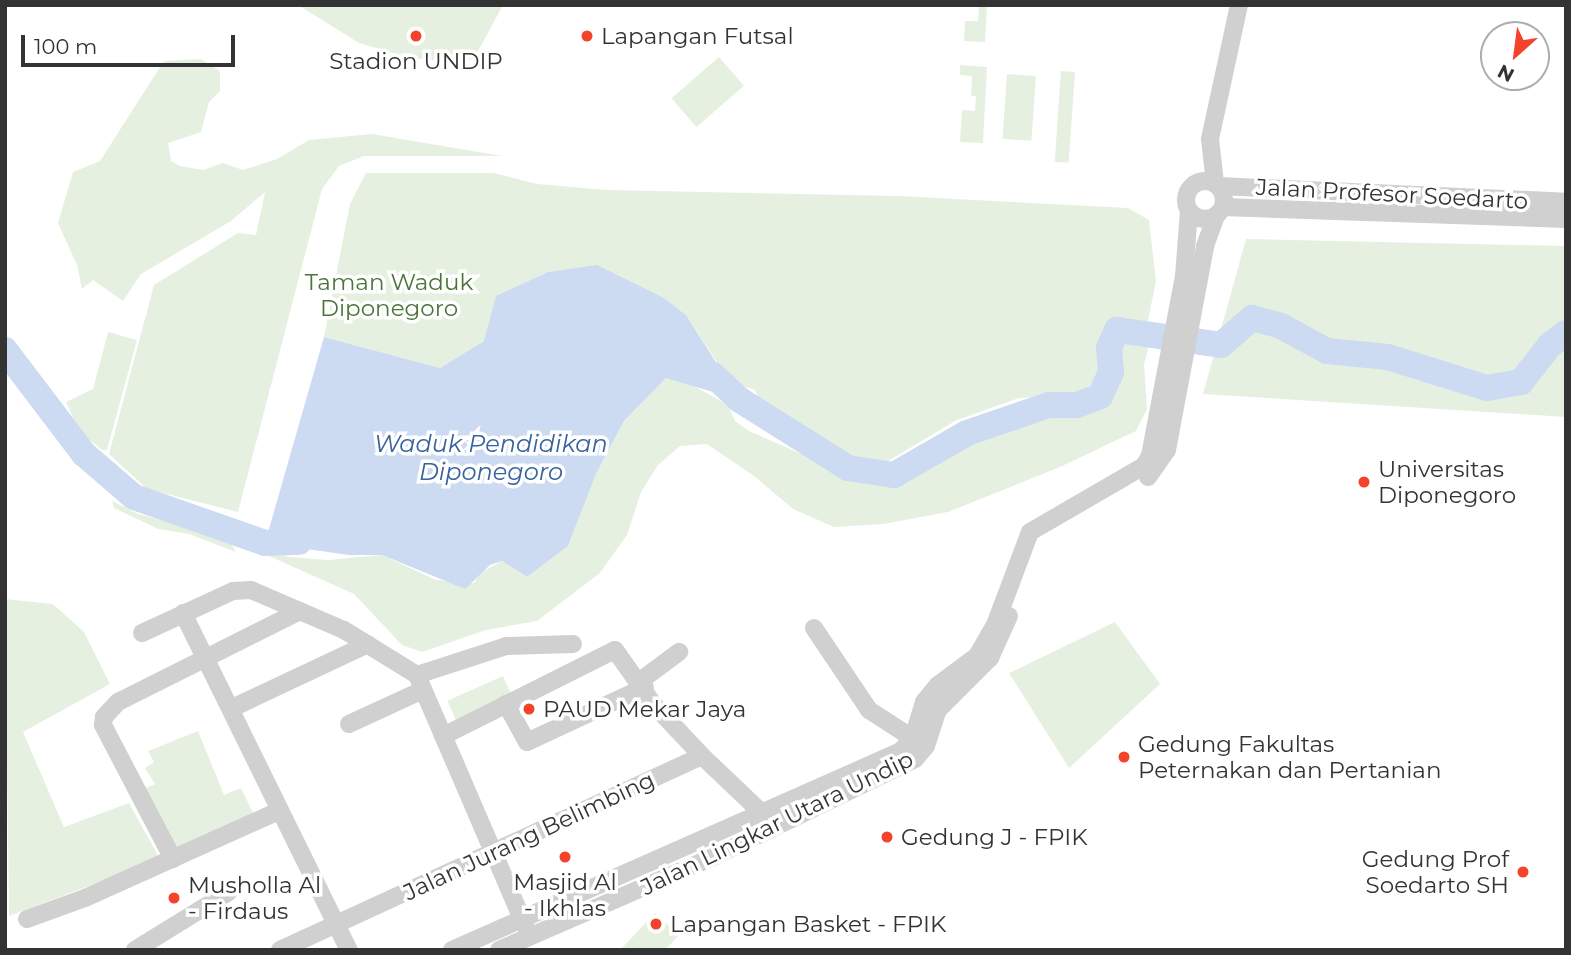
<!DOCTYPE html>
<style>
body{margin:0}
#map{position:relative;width:1571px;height:955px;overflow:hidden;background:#fff;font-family:Montserrat,sans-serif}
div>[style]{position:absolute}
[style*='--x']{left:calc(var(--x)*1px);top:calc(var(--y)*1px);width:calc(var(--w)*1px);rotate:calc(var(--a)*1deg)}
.green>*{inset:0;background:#e6f0e1;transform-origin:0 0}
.water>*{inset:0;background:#ccdbf1}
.river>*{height:26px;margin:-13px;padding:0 13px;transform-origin:13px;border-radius:13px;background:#ccdbf1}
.minor>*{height:18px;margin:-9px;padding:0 9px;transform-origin:9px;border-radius:9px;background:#d0d0d0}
.minor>.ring{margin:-9px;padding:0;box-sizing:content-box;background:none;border:18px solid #d0d0d0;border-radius:50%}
.dots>*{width:19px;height:19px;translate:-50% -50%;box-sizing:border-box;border:4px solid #fff;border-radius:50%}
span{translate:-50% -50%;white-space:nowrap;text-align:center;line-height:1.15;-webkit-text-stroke:7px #fff;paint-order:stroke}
.poi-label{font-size:23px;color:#333}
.left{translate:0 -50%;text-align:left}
.right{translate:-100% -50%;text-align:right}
.street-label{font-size:23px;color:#333}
.park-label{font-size:23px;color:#4b743b}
.water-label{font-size:24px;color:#38639e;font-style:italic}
.frame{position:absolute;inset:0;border:7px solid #333;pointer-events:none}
.north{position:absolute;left:1480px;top:21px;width:70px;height:70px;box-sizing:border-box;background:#fff;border:2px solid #adadad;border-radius:50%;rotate:208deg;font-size:19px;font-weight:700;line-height:28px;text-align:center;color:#333}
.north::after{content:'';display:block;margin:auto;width:24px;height:32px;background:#f4432b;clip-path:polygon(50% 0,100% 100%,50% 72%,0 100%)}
.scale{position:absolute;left:21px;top:35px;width:214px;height:32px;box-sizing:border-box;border:4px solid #333;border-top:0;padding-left:9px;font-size:21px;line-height:24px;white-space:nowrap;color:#333;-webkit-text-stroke:5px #fff;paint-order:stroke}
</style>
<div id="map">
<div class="green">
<i style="clip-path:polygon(298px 5px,503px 5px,474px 59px,449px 62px,410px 58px,359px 43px)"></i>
<i style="clip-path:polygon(979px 5px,987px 5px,985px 42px,964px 41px,965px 21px,978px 21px)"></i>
<i style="left:719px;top:57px;width:38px;height:63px;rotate:49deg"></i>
<i style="clip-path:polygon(201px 59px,220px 71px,220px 91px,209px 102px,201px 132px,168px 143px,171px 161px,180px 166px,203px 170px,223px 163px,243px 170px,277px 159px,309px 140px,372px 134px,502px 156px,364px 156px,339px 166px,322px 189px,238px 512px,147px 489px,109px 454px,154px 285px,238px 233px,256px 235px,265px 192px,231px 221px,141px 274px,123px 301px,93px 280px,82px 289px,77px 265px,58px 223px,73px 172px,100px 161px,164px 61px)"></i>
<i style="clip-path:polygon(960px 65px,987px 67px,983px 143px,960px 142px,962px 110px,975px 111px,976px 96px,971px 96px,972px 76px,960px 75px)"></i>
<i style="left:1061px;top:71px;width:14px;height:91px;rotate:4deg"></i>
<i style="left:1007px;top:74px;width:29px;height:65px;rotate:4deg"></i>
<i style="clip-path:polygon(366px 173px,494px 173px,537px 184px,607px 190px,898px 196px,1128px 208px,1149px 220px,1156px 281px,1147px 325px,1111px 321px,1101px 349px,1102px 373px,1079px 396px,1019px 398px,955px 421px,885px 463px,862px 463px,801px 434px,761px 405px,755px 390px,730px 382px,686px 315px,664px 298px,484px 341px,440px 368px,324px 337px,350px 204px)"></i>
<i style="clip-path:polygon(1246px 239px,1566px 246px,1566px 417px,1203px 394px)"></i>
<i style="clip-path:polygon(108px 332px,137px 340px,107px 450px,102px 450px,79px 431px,66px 402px,93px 389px)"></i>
<i style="clip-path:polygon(1120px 340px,1150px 341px,1144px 365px,1147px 409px,1136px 431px,1060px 467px,948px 512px,883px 524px,834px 527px,793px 509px,754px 476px,707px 444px,680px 446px,658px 465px,641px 492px,627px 535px,600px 573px,537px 621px,486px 630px,422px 652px,402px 645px,354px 594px,247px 546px,249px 542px,289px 557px,328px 560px,382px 555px,436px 580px,474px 583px,480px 573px,502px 561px,527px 577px,568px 546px,596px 474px,624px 421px,666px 378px,687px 382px,728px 405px,735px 421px,749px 431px,848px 474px,898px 485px,967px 441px,1048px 416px,1076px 413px,1102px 401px,1119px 365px)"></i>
<i style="clip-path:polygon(112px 501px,138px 514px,227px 537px,236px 552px,189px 534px,158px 529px,114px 508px)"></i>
<i style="clip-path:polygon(5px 599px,53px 604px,84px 632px,110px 684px,23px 732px,64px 827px,129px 803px,160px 859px,9px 916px)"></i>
<i style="clip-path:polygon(1115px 622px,1160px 684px,1069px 768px,1009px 673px)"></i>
<i style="left:503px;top:676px;width:22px;height:61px;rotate:66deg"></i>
<i style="clip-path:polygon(198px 731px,224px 795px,241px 788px,253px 813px,179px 851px,143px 789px,155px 784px,145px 768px,154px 762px,148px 751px)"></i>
<i style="clip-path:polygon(655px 913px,679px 935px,665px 950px,620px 950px)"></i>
</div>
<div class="water">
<i style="clip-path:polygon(597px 265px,664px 298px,686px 315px,740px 400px,666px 378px,624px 421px,596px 474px,568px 546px,527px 577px,502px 561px,490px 565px,465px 589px,382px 555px,349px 555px,265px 543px,324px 337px,440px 368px,484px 341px,496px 296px,548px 272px)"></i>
</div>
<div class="river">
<i style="--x:5;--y:350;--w:131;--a:52.8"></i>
<i style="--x:84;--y:454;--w:66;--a:40.7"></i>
<i style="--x:134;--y:497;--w:139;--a:19.3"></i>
<i style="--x:265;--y:543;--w:34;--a:-2"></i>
<i style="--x:713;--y:375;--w:37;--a:43"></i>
<i style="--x:740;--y:400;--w:128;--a:32.2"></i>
<i style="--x:848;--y:468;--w:47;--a:8.7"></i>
<i style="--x:894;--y:475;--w:84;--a:-29.9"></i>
<i style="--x:967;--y:433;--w:87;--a:-18.9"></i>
<i style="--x:1049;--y:405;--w:28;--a:0"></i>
<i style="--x:1077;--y:405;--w:25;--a:-21"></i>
<i style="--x:1100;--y:396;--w:26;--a:-65"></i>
<i style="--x:1111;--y:372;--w:24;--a:-95"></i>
<i style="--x:1109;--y:348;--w:20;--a:-66"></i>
<i style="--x:1117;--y:330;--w:105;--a:8.2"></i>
<i style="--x:1221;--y:345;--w:41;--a:-41.1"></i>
<i style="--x:1252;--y:318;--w:30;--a:15"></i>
<i style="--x:1281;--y:326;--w:52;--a:28.5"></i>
<i style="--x:1327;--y:351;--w:61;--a:5.6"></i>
<i style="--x:1388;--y:357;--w:104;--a:17.4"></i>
<i style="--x:1487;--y:388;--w:35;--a:-10"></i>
<i style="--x:1521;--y:382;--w:47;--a:-51.9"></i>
<i style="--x:1550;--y:345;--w:20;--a:-37"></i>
</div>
<div class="minor">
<i class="ring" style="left:1186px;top:181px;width:20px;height:20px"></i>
<i style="--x:1215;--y:183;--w:44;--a:-96.5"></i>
<i style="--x:1210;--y:139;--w:137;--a:-77.8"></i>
<i style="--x:1219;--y:186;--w:347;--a:2.6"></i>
<i style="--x:1223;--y:207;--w:343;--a:2"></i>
<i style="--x:1148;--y:477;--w:33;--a:-55"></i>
<i style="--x:1167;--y:450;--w:208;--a:-79.4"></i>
<i style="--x:1205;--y:246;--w:32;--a:-70"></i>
<i style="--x:183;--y:613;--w:376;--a:63.8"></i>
<i style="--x:814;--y:628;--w:99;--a:56.1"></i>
<i style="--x:869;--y:710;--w:61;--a:32.9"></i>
<i style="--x:142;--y:633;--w:100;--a:-24.8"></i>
<i style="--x:233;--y:591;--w:18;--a:-3"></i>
<i style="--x:251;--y:590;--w:101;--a:23.3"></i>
<i style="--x:344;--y:630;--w:86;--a:31.7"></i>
<i style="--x:417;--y:675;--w:273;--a:66.7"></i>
<i style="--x:417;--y:675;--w:94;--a:-18"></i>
<i style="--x:506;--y:646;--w:67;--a:-1.7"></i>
<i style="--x:640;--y:681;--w:49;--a:-36.6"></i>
<i style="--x:506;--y:704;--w:43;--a:61.1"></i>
<i style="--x:527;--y:742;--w:130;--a:-25"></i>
<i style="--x:232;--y:708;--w:150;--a:-25.2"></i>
<i style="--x:349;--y:724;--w:81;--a:-24.7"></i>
<i style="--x:443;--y:736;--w:192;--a:-26.6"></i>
<i style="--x:615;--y:650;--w:67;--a:54.7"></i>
<i style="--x:654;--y:705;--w:70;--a:46.7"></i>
<i style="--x:173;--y:859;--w:151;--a:-117.6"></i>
<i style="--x:103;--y:725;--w:8;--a:-83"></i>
<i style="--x:104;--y:717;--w:21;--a:-47"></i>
<i style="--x:118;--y:702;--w:203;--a:-26.6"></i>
<i style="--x:27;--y:919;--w:62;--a:-19.9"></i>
<i style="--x:85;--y:898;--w:213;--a:-24.2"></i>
<i style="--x:135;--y:950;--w:110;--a:-31.7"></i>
<i style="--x:280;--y:950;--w:464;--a:-24.7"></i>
<i style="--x:702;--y:756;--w:83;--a:43.5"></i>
<i style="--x:452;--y:950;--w:491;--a:-23.9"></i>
<i style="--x:901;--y:751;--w:18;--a:-47"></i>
<i style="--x:913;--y:738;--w:38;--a:-73"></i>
<i style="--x:924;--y:702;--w:22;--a:-51"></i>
<i style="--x:938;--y:685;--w:49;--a:-36.6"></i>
<i style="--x:977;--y:656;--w:36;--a:-60"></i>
<i style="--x:995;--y:625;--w:99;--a:-69.4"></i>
<i style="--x:1030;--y:532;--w:132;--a:-30.1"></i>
<i style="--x:1144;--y:466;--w:12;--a:-59"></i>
<i style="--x:1150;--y:456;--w:183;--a:-79.3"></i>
<i style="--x:1184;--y:276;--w:65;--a:-85.6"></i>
<i style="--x:499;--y:950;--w:236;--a:-23.5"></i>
<i style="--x:715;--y:856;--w:222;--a:-25.9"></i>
<i style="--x:915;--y:759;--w:17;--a:-50"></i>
<i style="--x:926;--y:746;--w:38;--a:-72"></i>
<i style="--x:938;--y:710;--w:74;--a:-45"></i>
<i style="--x:990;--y:658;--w:46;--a:-65.7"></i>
</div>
<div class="dots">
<i style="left:416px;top:36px;background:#f4432b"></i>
<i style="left:587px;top:36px;background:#f4432b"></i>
<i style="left:1364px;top:482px;background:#f4432b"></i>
<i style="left:529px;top:709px;background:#f4432b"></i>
<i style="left:1124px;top:757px;background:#f4432b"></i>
<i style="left:887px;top:837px;background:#f4432b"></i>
<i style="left:565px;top:857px;background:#f4432b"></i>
<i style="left:1523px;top:872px;background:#f4432b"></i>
<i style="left:174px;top:898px;background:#f4432b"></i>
<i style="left:656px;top:924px;background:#f4432b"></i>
</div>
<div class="poi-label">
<span class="left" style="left:601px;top:36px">Lapangan Futsal</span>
<span style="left:416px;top:61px">Stadion UNDIP</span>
<span class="left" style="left:1378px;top:482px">Universitas<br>Diponegoro</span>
<span class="left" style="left:543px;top:709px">PAUD Mekar Jaya</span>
<span class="left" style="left:1138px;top:757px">Gedung Fakultas<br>Peternakan dan Pertanian</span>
<span class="left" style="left:901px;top:837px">Gedung J - FPIK</span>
<span class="right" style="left:1509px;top:872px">Gedung Prof<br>Soedarto SH</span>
<span style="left:565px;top:895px">Masjid Al<br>- Ikhlas</span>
<span class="left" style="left:188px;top:898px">Musholla Al<br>- Firdaus</span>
<span class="left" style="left:670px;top:924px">Lapangan Basket - FPIK</span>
</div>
<div class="street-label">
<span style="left:1392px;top:194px;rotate:3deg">Jalan Profesor Soedarto</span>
<span style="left:777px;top:823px;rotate:-26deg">Jalan Lingkar Utara Undip</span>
<span style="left:529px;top:836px;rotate:-25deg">Jalan Jurang Belimbing</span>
</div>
<div class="park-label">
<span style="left:389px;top:295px">Taman Waduk<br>Diponegoro</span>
</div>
<div class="water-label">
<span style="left:491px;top:458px">Waduk Pendidikan<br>Diponegoro</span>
</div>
<div class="frame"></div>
<div class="north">N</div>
<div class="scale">100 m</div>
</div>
